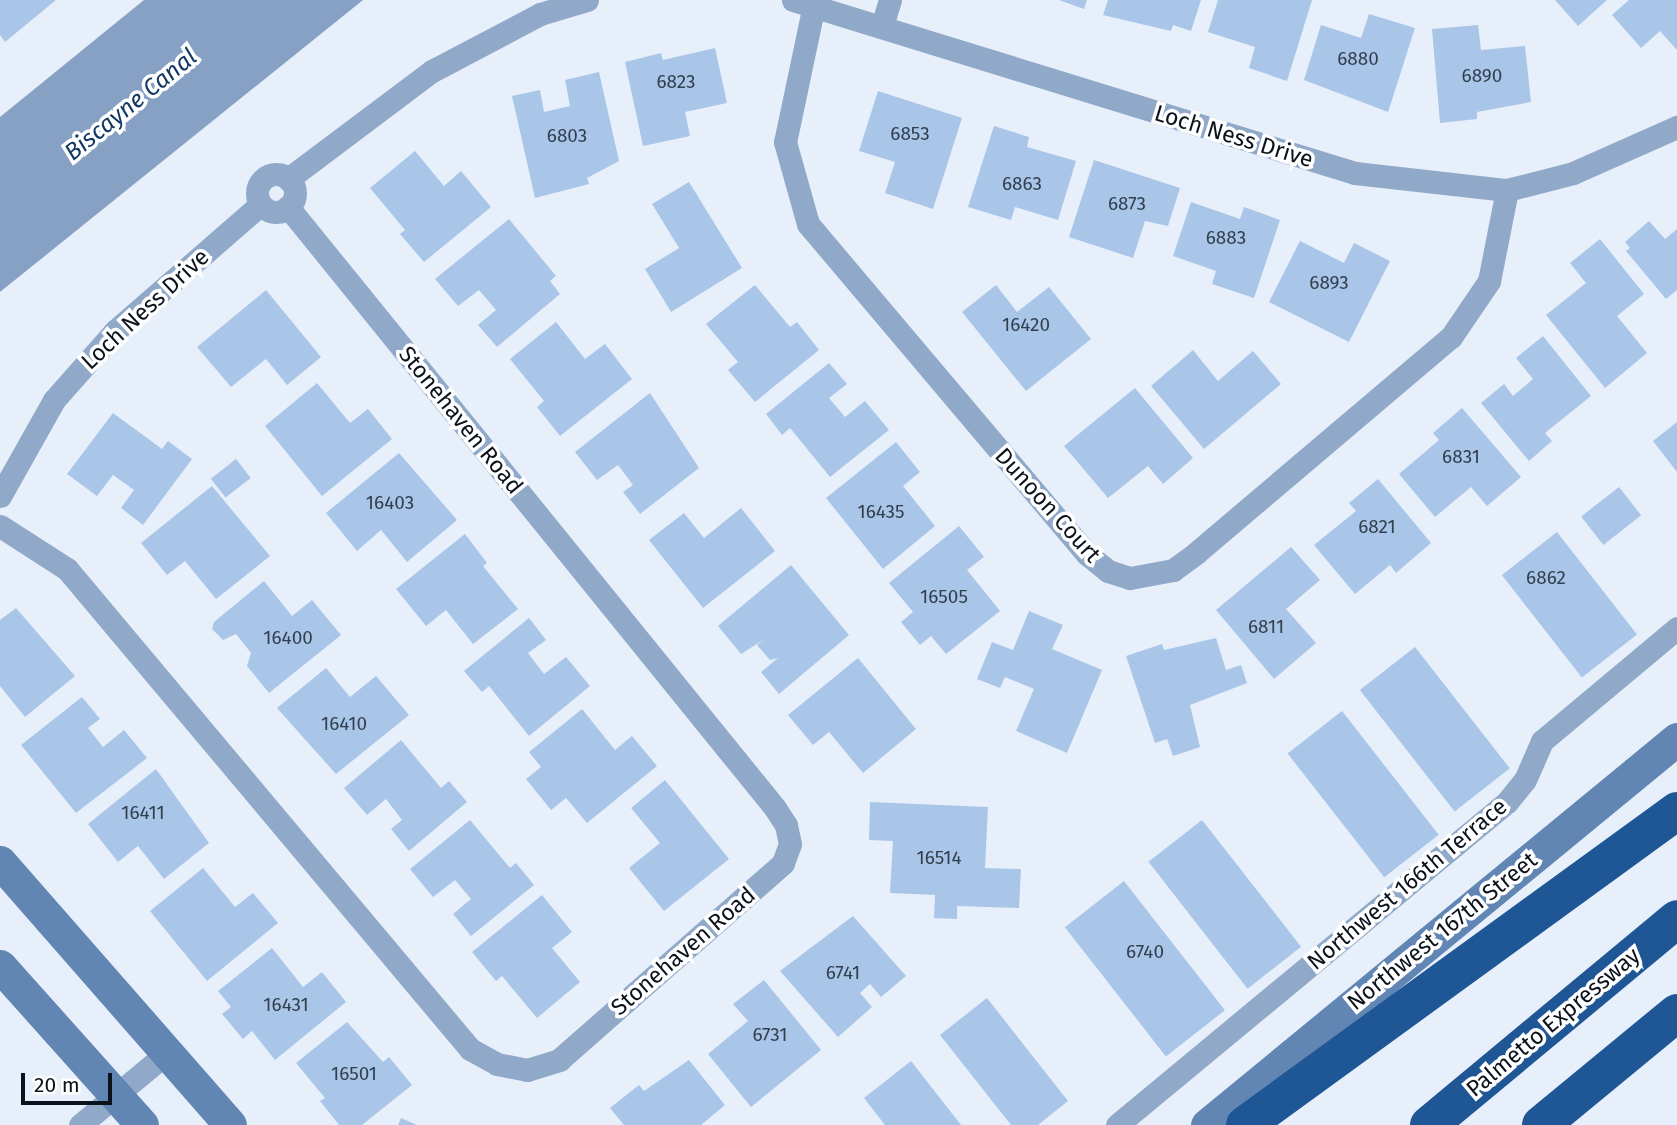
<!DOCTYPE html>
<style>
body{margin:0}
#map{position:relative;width:1677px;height:1125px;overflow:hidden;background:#e7effa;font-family:"Fira Sans",sans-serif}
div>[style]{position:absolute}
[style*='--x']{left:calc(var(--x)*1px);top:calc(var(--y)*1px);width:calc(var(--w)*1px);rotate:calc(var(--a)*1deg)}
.water>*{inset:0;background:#86a1c3}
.building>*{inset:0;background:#a9c6e9;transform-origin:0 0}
.street>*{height:23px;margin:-11.5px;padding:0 11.5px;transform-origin:11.5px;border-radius:11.5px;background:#90a9c8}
.street>.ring{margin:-11.5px;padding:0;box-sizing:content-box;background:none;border:23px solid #90a9c8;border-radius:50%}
.secondary>*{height:33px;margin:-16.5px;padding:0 16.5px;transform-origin:16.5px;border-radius:16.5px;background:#6186b3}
.highway>*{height:38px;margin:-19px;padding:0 19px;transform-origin:19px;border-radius:19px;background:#1e5696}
span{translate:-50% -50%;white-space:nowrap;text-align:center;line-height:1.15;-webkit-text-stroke:7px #fff;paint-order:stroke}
.number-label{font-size:19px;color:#323f4e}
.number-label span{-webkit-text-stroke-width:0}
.street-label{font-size:23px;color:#0b121b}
.water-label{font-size:24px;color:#123965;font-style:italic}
.scale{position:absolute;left:21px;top:1073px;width:91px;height:32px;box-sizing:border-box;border:4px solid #0b121b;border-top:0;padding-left:9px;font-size:21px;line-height:24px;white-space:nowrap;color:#0b121b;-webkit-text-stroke:5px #fff;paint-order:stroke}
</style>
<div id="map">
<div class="water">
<i style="clip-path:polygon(144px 0,363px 0,0 292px,0 117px)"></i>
</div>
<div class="building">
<i style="clip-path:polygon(0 0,56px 0,5px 42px,0 35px)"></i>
<i style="clip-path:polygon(1059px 0,1087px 0,1084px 9px)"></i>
<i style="clip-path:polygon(1108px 0,1201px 0,1191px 31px,1173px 25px,1171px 31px,1103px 15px)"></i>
<i style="clip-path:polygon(1218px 0,1312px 0,1287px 81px,1249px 68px,1255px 47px,1208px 32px)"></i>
<i style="clip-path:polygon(1555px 0,1607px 0,1578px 26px)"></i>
<i style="clip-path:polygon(1629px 0,1677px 0,1677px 50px,1660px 31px,1641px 48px,1612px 15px)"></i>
<i style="clip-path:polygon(1369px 14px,1415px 28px,1388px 112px,1304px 80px,1321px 25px,1361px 38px)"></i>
<i style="clip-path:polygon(1478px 25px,1481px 50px,1525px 46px,1531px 102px,1477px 112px,1477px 119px,1440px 123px,1432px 29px)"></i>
<i style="clip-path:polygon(715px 48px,727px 103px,685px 112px,690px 136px,643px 146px,625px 62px,661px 53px,663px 60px)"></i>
<i style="clip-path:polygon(599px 72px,619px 161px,587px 178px,589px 184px,535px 198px,512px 96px,540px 90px,544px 112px,570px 106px,565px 80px)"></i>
<i style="clip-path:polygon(878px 91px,962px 118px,933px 209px,885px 193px,895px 162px,859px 151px)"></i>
<i style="clip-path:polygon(994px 126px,1029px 137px,1027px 147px,1076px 161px,1058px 220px,1015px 207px,1011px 220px,968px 207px)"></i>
<i style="clip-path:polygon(415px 151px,444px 186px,461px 171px,491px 207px,424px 262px,400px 234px,405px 230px,370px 188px)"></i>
<i style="clip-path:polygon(1094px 160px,1180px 188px,1168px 226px,1145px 221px,1133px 258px,1069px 237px)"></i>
<i style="clip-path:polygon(689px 182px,742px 268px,671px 312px,645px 269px,679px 248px,652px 204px)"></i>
<i style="clip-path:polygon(1191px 202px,1240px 219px,1244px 207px,1280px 220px,1254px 298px,1212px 284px,1216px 271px,1173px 256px)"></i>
<i style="clip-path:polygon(509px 219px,556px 276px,550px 281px,560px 294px,497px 347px,478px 325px,496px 310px,479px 290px,458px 306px,435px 279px)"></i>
<i style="clip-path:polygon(1649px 221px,1665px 239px,1677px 229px,1677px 290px,1666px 299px,1626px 251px,1630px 248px,1625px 242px)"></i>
<i style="clip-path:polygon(1600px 239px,1644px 294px,1617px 316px,1647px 353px,1605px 388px,1546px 315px,1586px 283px,1570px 263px)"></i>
<i style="clip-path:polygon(1300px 241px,1344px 263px,1354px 243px,1390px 261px,1349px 342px,1269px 302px)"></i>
<i style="clip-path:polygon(755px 285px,790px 327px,797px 322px,819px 350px,755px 402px,728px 370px,738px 362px,706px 324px)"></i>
<i style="clip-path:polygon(996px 285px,1017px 312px,1049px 287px,1091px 339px,1026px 391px,962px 312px)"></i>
<i style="clip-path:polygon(266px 290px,321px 357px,287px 385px,266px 359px,231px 387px,197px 347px)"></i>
<i style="clip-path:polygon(556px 322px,585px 359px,605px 344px,632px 379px,560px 436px,537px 407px,544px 401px,510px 359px)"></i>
<i style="clip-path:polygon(1543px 336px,1591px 396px,1545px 433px,1552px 441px,1529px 461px,1481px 403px,1504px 384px,1513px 396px,1533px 379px,1516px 358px)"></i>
<i style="clip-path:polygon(1193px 350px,1218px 381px,1253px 351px,1281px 384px,1204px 449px,1151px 386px)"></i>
<i style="clip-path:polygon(829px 363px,847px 384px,829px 398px,845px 417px,865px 401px,889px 430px,830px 477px,790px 428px,782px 435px,766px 414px)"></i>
<i style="clip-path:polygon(317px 383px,350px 423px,368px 409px,392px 439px,322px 496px,265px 426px)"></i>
<i style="clip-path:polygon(1135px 388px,1193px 458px,1163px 484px,1148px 466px,1108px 498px,1064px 446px)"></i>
<i style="clip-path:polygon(650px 393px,699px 468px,640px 514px,623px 492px,633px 485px,618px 465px,597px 480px,575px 452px)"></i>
<i style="clip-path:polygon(1462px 408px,1521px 477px,1487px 506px,1471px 487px,1435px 517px,1399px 474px,1439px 440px,1433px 433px)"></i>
<i style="clip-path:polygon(113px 413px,162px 449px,168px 441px,192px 459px,143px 525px,121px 508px,134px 490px,113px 475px,97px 496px,67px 474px)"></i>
<i style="clip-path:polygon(1677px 422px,1677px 472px,1653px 441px)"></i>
<i style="clip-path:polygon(896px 442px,920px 472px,903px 486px,935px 526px,883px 569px,826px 498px)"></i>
<i style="clip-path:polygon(399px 453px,457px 520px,407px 562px,381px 530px,357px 551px,326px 513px)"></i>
<i style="left:236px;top:459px;width:24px;height:32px;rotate:52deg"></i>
<i style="clip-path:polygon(1378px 479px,1431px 543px,1396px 573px,1390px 565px,1355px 594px,1314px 545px,1356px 511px,1349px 503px)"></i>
<i style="clip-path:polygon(212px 486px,270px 556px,216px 599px,185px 561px,167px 575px,141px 543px)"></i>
<i style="left:1619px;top:487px;width:36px;height:48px;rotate:52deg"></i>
<i style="clip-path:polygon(741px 508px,775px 551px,703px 608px,649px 540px,684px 513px,704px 538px)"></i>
<i style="clip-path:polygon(959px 526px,984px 557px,967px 570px,1000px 611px,946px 654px,931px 636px,920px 645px,901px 622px,913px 612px,889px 583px)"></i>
<i style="left:1557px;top:532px;width:130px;height:70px;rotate:52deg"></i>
<i style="clip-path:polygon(465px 534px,487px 563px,483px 566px,518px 609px,473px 644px,446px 610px,426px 626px,396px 589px)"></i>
<i style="clip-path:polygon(1291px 547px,1320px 580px,1286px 609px,1316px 643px,1274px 679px,1216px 610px)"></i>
<i style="clip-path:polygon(791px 565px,849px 635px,779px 694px,761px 672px,778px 658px,770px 660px,757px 645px,763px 640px,741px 654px,718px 626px)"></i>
<i style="clip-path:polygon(264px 581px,292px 616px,312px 600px,341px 635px,269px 693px,247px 666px,251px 653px,236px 634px,223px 640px,212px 629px,214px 622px)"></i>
<i style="clip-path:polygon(16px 608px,75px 676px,25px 717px,0 686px,0 620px)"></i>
<i style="clip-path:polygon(1029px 611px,1063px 625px,1052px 649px,1102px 670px,1067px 753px,1016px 731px,1034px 689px,1005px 677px,1000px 688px,977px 679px,992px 642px,1013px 650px)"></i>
<i style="clip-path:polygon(529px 618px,546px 640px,528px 653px,544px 674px,566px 657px,590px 686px,529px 736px,489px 686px,482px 692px,464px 671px)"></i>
<i style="clip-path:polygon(1216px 638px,1226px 670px,1241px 665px,1247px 683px,1190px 705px,1200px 747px,1173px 756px,1167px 739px,1155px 743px,1126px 656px,1162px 644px,1164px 650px)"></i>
<i style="left:1415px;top:647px;width:154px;height:70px;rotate:52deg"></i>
<i style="clip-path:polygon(858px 658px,916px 729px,863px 773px,829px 732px,813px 745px,788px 715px)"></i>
<i style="clip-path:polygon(326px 668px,350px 697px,376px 676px,409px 715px,336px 774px,277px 708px)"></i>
<i style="clip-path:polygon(82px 697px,100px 719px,88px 728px,103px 747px,124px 730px,147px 758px,76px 813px,21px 745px)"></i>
<i style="clip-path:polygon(582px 709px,615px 750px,632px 736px,657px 766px,587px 823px,566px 798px,551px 810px,526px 779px,541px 767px,529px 752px)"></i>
<i style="left:1342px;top:711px;width:157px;height:69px;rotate:52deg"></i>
<i style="clip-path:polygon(401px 740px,441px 788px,449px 781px,467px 802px,409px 851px,391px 829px,402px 820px,386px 799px,367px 815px,344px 788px)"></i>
<i style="clip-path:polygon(156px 769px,209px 843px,164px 879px,138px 846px,118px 862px,88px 824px)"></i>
<i style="clip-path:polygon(665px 780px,729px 859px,664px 911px,629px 868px,660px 843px,631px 808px)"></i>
<i style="clip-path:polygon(870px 802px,988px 807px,985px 868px,1021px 869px,1019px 908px,957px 906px,957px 919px,934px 918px,935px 895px,890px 893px,893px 841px,869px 840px)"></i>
<i style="clip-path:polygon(470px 820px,510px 868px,516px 863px,534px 885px,471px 936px,453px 914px,471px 899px,455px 880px,433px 897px,410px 869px)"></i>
<i style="left:1202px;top:820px;width:161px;height:68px;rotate:52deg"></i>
<i style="clip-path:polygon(203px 868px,235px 907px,253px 893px,278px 923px,207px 981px,150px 911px)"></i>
<i style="left:1124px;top:881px;width:164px;height:75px;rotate:52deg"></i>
<i style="clip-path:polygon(542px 895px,572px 932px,552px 948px,580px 982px,537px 1018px,502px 976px,496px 981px,472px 952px)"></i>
<i style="clip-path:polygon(853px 916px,906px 976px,881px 997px,870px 984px,860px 993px,872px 1007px,838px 1037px,780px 971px)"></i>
<i style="clip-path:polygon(272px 948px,303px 987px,322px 972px,346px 1002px,275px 1060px,252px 1031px,243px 1039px,222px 1014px,231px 1007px,218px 991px)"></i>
<i style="clip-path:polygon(764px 980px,821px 1050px,751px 1107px,708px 1054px,748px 1021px,733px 1004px)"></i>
<i style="clip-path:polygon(987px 998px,1068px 1101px,1038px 1125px,1011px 1125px,940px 1035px)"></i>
<i style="clip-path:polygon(347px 1022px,383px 1062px,389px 1057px,412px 1085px,362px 1125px,339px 1125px,320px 1101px,325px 1098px,296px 1063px)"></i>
<i style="clip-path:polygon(689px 1060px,725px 1105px,701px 1125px,624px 1125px,610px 1108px,639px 1085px,644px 1091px)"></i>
<i style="clip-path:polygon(911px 1061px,961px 1125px,885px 1125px,864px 1098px)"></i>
<i style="clip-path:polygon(401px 1118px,417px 1125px,398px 1125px)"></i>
</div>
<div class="street">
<i style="--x:793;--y:0;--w:588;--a:17.11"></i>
<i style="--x:1355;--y:173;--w:153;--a:6.4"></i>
<i style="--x:1507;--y:190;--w:68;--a:-14.4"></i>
<i style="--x:1573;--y:173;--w:114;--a:-23.9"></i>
<i style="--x:815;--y:0;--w:145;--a:101.9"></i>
<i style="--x:785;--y:142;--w:85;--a:74.3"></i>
<i style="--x:808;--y:224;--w:432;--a:49.8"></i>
<i style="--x:1087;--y:554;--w:27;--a:39"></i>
<i style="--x:1108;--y:571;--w:23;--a:18"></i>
<i style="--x:1130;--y:578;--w:44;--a:-10.5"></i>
<i style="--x:1173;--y:570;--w:29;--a:-36"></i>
<i style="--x:1196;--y:553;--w:334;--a:-40.3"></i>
<i style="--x:1451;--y:337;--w:68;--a:-55.8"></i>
<i style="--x:1489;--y:281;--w:93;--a:-78.8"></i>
<i style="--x:882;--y:26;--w:27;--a:-73"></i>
<i class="ring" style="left:257px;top:174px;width:15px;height:15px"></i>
<i style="--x:288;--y:179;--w:180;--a:-36.9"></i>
<i style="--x:432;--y:71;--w:122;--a:-27.8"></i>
<i style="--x:540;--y:14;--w:49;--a:-16.6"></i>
<i style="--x:0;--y:496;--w:110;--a:-60.6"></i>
<i style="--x:54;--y:400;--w:92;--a:-48.5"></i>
<i style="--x:115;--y:331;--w:192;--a:-41"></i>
<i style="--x:0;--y:526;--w:80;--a:32.7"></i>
<i style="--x:67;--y:569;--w:627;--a:49.98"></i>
<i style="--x:470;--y:1049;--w:31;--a:29"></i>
<i style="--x:497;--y:1064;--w:31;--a:11"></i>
<i style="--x:527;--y:1070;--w:34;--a:-17"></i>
<i style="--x:559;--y:1060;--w:298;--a:-41.3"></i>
<i style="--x:783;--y:863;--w:20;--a:-70"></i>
<i style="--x:790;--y:844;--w:19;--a:-102"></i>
<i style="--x:786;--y:825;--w:20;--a:-123"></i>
<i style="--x:775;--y:808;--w:774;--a:-129.02"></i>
<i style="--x:80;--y:1125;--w:114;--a:-39.7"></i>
<i style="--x:1117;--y:1125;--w:506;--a:-39.63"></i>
<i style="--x:1507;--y:802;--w:28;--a:-51"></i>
<i style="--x:1525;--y:780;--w:43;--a:-66.4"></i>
<i style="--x:1542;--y:741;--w:176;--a:-39.9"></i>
</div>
<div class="secondary">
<i style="--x:0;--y:862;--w:349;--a:48.8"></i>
<i style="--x:0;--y:966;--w:213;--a:48.2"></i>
<i style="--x:1207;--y:1125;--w:608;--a:-39.4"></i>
</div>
<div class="highway">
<i style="--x:1245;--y:1125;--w:534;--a:-36.01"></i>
<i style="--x:1429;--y:1125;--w:322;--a:-39.7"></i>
<i style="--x:1541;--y:1125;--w:176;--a:-39.5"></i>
</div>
<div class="number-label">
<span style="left:1358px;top:59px">6880</span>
<span style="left:1482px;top:76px">6890</span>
<span style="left:676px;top:82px">6823</span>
<span style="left:910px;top:134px">6853</span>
<span style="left:567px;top:136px">6803</span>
<span style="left:1022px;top:184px">6863</span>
<span style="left:1127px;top:204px">6873</span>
<span style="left:1226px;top:238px">6883</span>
<span style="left:1329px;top:283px">6893</span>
<span style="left:1026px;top:325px">16420</span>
<span style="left:1461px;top:457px">6831</span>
<span style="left:390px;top:503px">16403</span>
<span style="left:881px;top:512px">16435</span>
<span style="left:1377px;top:527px">6821</span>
<span style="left:1546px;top:578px">6862</span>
<span style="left:944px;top:597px">16505</span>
<span style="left:1266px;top:627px">6811</span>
<span style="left:288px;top:638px">16400</span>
<span style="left:344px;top:724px">16410</span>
<span style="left:143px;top:813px">16411</span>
<span style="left:939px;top:858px">16514</span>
<span style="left:1145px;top:952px">6740</span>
<span style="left:843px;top:973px">6741</span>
<span style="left:286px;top:1005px">16431</span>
<span style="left:770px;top:1035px">6731</span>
<span style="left:354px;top:1074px">16501</span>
</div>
<div class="street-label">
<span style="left:1234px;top:136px;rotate:17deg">Loch Ness Drive</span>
<span style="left:145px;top:309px;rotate:-43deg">Loch Ness Drive</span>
<span style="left:461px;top:420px;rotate:51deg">Stonehaven Road</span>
<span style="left:1048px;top:505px;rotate:48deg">Dunoon Court</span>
<span style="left:1407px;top:884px;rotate:-40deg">Northwest 166th Terrace</span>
<span style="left:1442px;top:931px;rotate:-39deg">Northwest 167th Street</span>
<span style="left:683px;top:951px;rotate:-41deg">Stonehaven Road</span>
<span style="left:1553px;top:1022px;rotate:-40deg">Palmetto Expressway</span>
</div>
<div class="water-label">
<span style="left:131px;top:105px;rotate:-39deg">Biscayne Canal</span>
</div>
<div class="scale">20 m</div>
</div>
